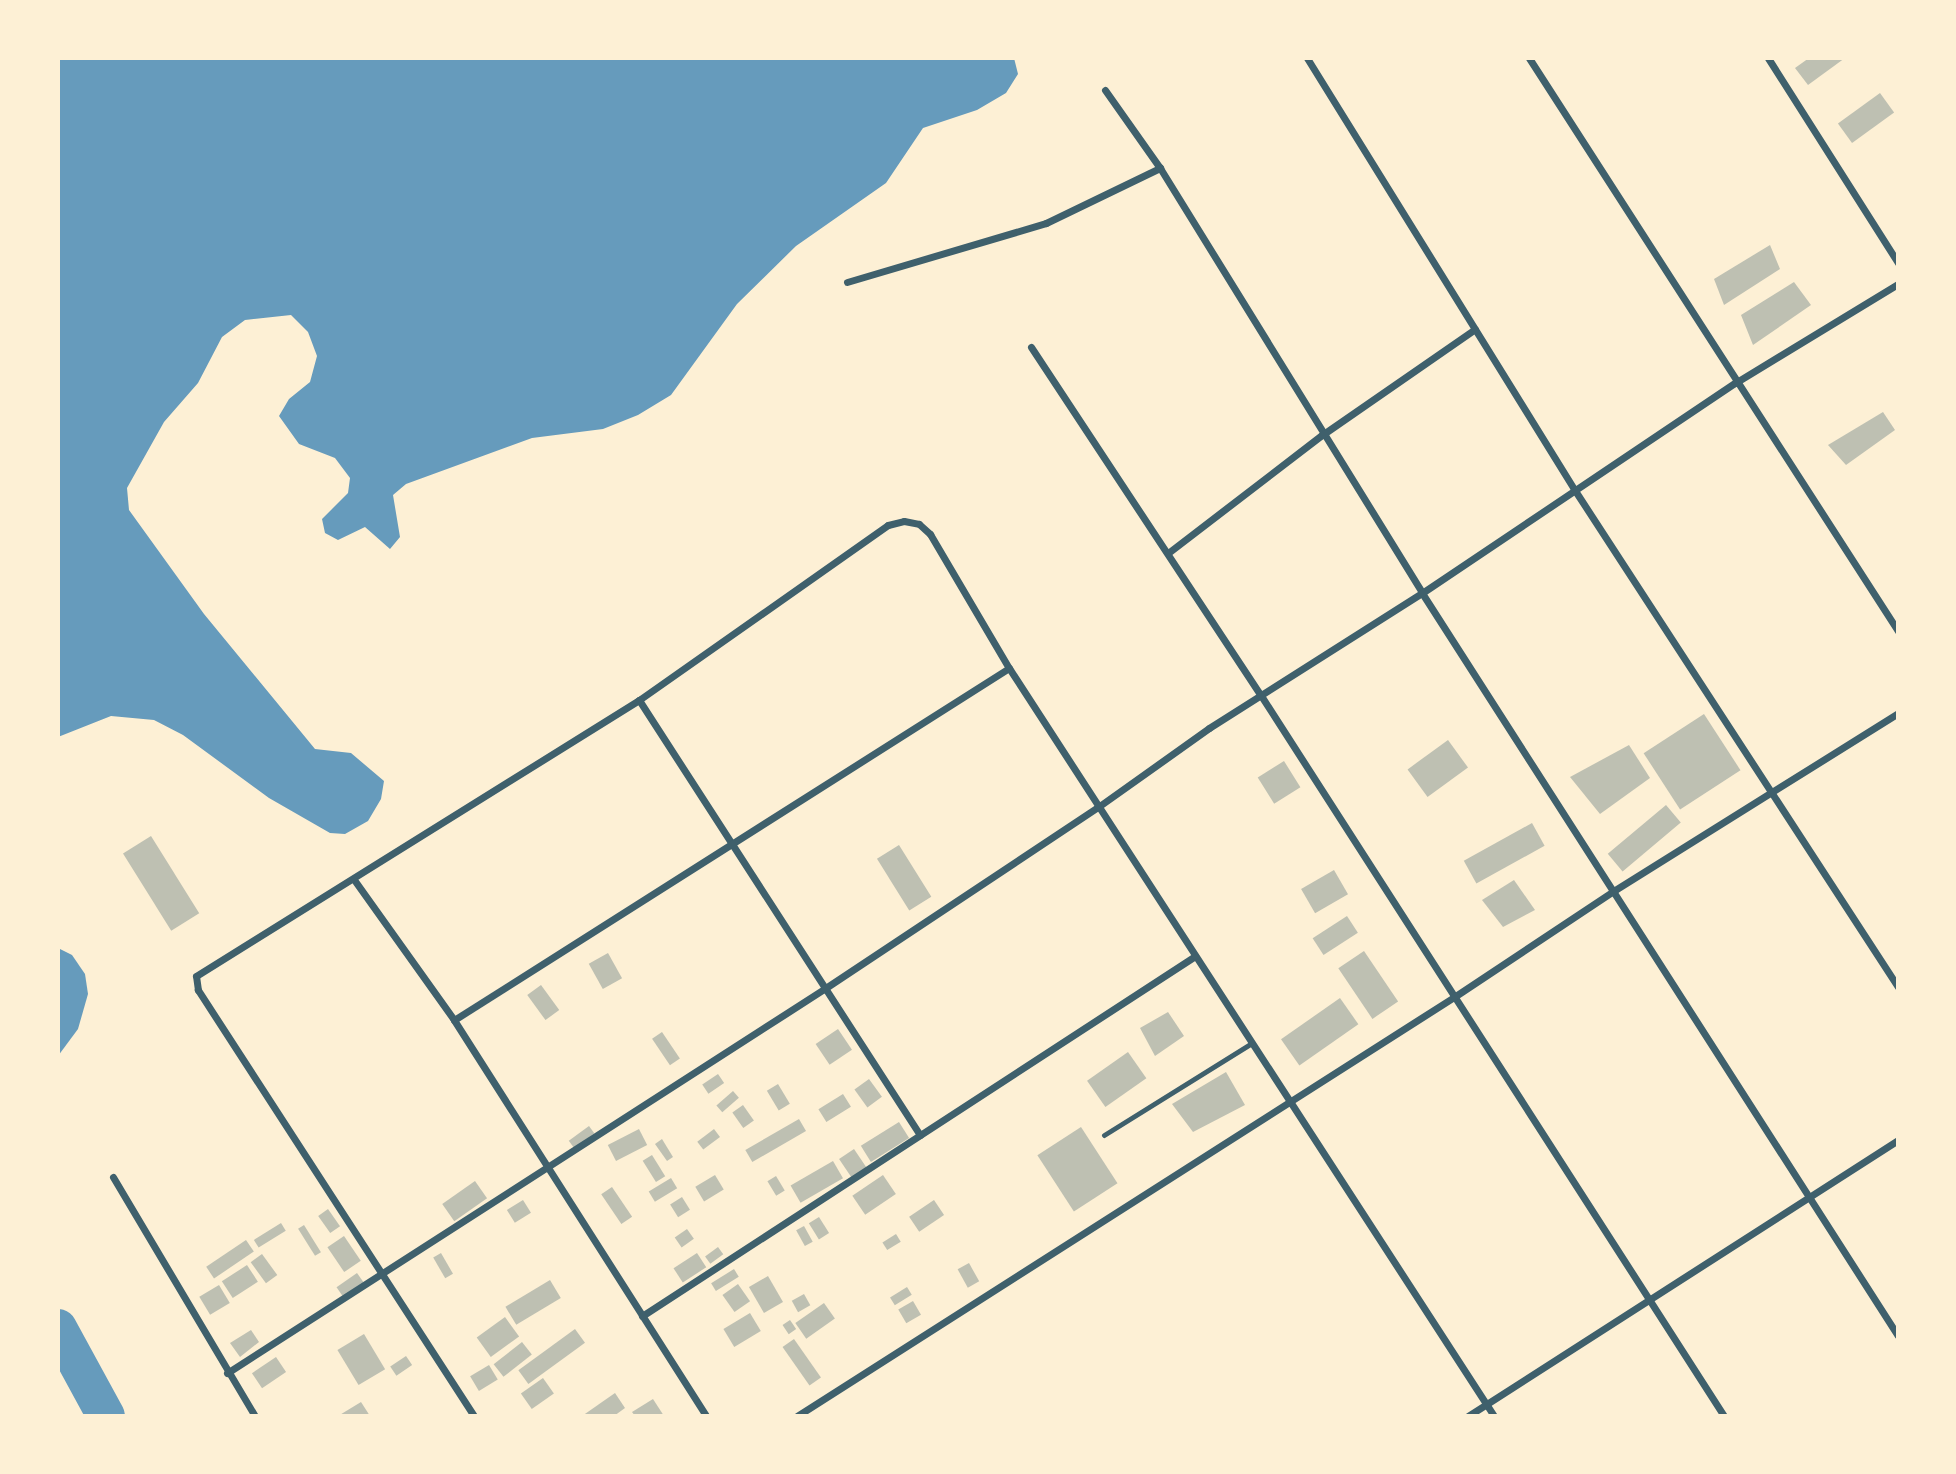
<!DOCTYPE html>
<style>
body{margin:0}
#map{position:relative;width:1956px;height:1474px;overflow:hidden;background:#fdf0d5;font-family:"Roboto Condensed",sans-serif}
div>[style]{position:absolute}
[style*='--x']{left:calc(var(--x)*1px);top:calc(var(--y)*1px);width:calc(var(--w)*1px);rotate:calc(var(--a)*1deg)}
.water>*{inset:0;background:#669bbc}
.river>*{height:38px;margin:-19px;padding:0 19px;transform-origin:19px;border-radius:19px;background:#669bbc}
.building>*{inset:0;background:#bec0b2;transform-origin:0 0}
.service>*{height:5px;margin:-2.5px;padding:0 2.5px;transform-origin:2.5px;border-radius:2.5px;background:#3f606c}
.minor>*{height:7px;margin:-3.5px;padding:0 3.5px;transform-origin:3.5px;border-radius:3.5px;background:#3f606c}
span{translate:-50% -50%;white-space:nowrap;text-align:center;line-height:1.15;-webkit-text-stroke:7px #fdf0d5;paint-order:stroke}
.frame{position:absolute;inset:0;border:60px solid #fdf0d5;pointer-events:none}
</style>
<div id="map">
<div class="water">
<i style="clip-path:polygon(58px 58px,1014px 58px,1018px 74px,1006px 93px,977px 110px,923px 128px,886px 183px,796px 246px,737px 304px,671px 395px,638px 415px,603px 429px,532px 438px,406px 484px,393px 495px,400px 537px,390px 549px,365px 527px,338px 540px,325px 533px,322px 519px,348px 493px,350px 478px,335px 458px,299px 444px,279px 416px,289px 399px,310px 382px,317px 356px,308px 332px,291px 315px,245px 320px,222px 337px,198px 383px,164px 422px,127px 488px,129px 510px,204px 614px,315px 749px,351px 753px,384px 781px,381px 799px,368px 821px,345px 834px,330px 833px,269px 798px,183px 735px,154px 720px,111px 716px,58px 737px)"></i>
<i style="clip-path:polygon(58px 948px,72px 955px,85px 974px,88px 994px,78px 1029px,58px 1056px)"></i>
</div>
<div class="river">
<i style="--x:58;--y:1328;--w:100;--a:61.4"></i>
</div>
<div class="building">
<i style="clip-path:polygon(1809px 58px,1845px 58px,1808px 85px,1795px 68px)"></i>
<i style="left:1880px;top:93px;width:24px;height:52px;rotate:54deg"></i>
<i style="clip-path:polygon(1770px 245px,1780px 269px,1724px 305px,1714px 279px)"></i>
<i style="clip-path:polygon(1794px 282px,1811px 305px,1753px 345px,1741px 315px)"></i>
<i style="clip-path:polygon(1883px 412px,1895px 430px,1846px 465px,1828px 445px)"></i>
<i style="left:1704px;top:714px;width:67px;height:72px;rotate:57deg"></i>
<i style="left:1448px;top:740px;width:34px;height:50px;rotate:54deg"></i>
<i style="clip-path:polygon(1629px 745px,1650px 778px,1600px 814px,1570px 777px)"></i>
<i style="left:1284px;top:761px;width:31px;height:31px;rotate:58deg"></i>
<i style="left:1666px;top:805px;width:23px;height:76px;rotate:50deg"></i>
<i style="left:1532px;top:823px;width:26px;height:78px;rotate:61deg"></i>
<i style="left:151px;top:836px;width:91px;height:33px;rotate:58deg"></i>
<i style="left:899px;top:845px;width:61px;height:26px;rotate:58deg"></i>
<i style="left:1334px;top:870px;width:28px;height:38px;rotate:60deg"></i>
<i style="clip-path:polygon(1514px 880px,1535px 910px,1503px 927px,1482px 900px)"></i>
<i style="left:1347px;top:916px;width:20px;height:41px;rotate:57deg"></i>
<i style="left:1364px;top:951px;width:61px;height:31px;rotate:56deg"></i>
<i style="left:608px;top:953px;width:29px;height:22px;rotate:61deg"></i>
<i style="left:541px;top:985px;width:31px;height:17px;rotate:54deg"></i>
<i style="left:1340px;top:998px;width:32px;height:72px;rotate:55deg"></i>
<i style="clip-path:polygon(1168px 1012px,1184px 1036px,1155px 1056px,1140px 1028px)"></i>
<i style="left:838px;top:1029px;width:25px;height:27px;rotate:56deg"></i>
<i style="left:662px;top:1032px;width:32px;height:12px;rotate:56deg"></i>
<i style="left:1128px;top:1052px;width:32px;height:50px;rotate:55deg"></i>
<i style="clip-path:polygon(1226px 1072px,1245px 1105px,1193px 1132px,1172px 1104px)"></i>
<i style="left:718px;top:1074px;width:11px;height:19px;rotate:56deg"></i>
<i style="left:869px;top:1079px;width:22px;height:18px;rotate:54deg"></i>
<i style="left:778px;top:1084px;width:23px;height:13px;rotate:59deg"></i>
<i style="left:733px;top:1091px;width:9px;height:22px;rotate:49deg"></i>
<i style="left:843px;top:1094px;width:15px;height:29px;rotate:58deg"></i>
<i style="left:743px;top:1105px;width:19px;height:13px;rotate:55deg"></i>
<i style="left:799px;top:1119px;width:14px;height:62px;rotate:60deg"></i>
<i style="left:899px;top:1122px;width:19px;height:45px;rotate:58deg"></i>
<i style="left:589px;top:1126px;width:9px;height:25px;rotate:54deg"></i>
<i style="left:1081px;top:1127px;width:67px;height:52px;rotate:57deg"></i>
<i style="left:639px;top:1129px;width:18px;height:35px;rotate:63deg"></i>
<i style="left:714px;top:1129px;width:10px;height:21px;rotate:53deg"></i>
<i style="clip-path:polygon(662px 1139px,673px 1157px,667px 1161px,655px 1144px)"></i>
<i style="left:854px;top:1149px;width:22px;height:18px;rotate:56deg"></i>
<i style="left:652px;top:1155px;width:25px;height:11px;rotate:58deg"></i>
<i style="left:833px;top:1161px;width:20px;height:49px;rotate:60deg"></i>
<i style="left:715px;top:1175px;width:17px;height:23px;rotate:59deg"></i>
<i style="left:883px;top:1175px;width:23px;height:37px;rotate:56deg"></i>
<i style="left:776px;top:1176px;width:17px;height:10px;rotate:59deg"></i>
<i style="left:671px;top:1178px;width:12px;height:26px;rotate:59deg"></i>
<i style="left:475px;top:1181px;width:21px;height:40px;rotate:55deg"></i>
<i style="left:612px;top:1187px;width:36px;height:13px;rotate:56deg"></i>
<i style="left:682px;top:1197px;width:15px;height:14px;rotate:58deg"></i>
<i style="left:523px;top:1200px;width:15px;height:19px;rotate:58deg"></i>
<i style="left:934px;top:1200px;width:18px;height:30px;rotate:56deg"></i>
<i style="left:328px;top:1209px;width:21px;height:12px;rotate:55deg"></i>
<i style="left:819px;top:1217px;width:19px;height:12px;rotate:58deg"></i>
<i style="left:281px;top:1223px;width:9px;height:32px;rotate:58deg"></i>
<i style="left:304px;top:1225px;width:32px;height:7px;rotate:58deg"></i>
<i style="left:804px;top:1226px;width:18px;height:9px;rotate:61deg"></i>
<i style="left:687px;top:1229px;width:12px;height:15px;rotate:55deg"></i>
<i style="left:896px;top:1234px;width:9px;height:16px;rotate:58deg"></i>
<i style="left:344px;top:1236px;width:30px;height:20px;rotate:56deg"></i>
<i style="left:246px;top:1240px;width:14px;height:48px;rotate:56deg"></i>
<i style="left:718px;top:1247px;width:9px;height:16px;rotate:54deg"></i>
<i style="left:441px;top:1253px;width:24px;height:9px;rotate:60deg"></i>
<i style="left:697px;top:1253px;width:17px;height:28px;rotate:57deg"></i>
<i style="left:262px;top:1254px;width:26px;height:14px;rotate:54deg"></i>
<i style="left:969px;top:1263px;width:21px;height:13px;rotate:61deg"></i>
<i style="left:247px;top:1265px;width:20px;height:30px;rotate:57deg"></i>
<i style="left:734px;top:1269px;width:9px;height:27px;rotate:58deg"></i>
<i style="left:357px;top:1273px;width:12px;height:25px;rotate:55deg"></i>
<i style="left:768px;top:1276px;width:30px;height:22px;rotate:60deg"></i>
<i style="left:550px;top:1280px;width:21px;height:52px;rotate:59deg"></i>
<i style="left:738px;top:1284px;width:21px;height:19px;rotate:55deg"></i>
<i style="left:219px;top:1285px;width:21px;height:23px;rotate:59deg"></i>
<i style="left:907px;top:1287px;width:9px;height:20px;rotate:58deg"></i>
<i style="left:804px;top:1294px;width:13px;height:14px;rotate:61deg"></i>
<i style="left:913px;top:1301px;width:16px;height:17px;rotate:60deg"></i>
<i style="left:824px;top:1303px;width:19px;height:35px;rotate:55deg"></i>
<i style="left:750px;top:1313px;width:21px;height:31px;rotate:59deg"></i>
<i style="left:505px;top:1317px;width:24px;height:35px;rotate:54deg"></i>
<i style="left:790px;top:1320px;width:11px;height:9px;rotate:56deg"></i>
<i style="left:575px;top:1329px;width:17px;height:70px;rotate:54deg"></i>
<i style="clip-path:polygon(251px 1330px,259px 1342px,240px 1357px,230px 1343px)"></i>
<i style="left:364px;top:1334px;width:41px;height:31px;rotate:59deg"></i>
<i style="left:794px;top:1339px;width:47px;height:14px;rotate:55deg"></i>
<i style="left:522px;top:1342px;width:16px;height:36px;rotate:52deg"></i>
<i style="left:406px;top:1356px;width:11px;height:19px;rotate:56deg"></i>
<i style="left:276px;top:1357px;width:18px;height:29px;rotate:56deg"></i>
<i style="left:489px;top:1365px;width:17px;height:22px;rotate:59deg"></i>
<i style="left:543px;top:1378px;width:19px;height:27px;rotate:55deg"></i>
<i style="clip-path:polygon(615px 1393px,625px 1408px,614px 1416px,582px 1416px)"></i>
<i style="clip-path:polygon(653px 1399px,664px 1416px,635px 1416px,632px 1412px)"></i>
<i style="clip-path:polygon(361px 1402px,370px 1416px,338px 1416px)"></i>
</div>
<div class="service">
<i style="--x:1104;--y:1135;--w:172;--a:-31.9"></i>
</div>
<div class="minor">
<i style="--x:1307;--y:58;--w:507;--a:58.22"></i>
<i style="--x:1574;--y:489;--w:594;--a:56.95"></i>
<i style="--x:1529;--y:58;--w:682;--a:57.22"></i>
<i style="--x:1768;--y:58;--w:243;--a:57.6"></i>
<i style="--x:1105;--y:90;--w:95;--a:54.8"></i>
<i style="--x:1160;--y:168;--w:499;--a:58.3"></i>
<i style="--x:1422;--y:593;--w:882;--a:57.35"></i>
<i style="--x:847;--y:282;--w:208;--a:-16.5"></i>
<i style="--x:1046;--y:223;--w:127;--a:-25.8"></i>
<i style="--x:1031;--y:347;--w:416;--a:56.6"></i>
<i style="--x:1260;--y:694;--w:858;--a:57.27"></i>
<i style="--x:1168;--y:553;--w:194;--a:-37.5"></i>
<i style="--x:1322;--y:435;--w:186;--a:-34.7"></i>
<i style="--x:639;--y:700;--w:518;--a:57.14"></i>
<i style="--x:355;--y:881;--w:171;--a:54.5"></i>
<i style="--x:454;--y:1020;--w:469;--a:57.5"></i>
<i style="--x:454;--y:1020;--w:657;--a:-32.38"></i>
<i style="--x:113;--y:1177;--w:278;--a:59.3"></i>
<i style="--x:642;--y:1316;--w:660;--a:-33.06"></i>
<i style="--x:227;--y:1373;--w:710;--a:-32.75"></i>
<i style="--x:824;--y:989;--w:329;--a:-33.6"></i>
<i style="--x:1098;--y:807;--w:136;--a:-35.4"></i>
<i style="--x:1209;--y:728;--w:252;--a:-32.4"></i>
<i style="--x:1422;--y:593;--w:377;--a:-33.9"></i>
<i style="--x:1735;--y:383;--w:191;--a:-31.3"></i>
<i style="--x:474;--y:1416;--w:508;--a:-122.94"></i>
<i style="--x:198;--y:990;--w:14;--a:-98"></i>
<i style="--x:196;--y:976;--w:522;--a:-31.92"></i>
<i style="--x:639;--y:700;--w:304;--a:-35.1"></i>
<i style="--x:888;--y:525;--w:16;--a:-14"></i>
<i style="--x:904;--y:521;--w:15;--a:11"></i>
<i style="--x:919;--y:524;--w:15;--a:42"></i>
<i style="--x:930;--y:534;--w:156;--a:59.5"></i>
<i style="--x:1009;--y:668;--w:891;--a:57.04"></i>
<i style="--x:797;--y:1416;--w:779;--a:-32.53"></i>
<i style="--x:1454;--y:997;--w:193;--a:-33.6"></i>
<i style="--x:1615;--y:890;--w:334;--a:-32"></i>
<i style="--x:1468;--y:1416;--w:511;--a:-32.69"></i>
</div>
<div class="frame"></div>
</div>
